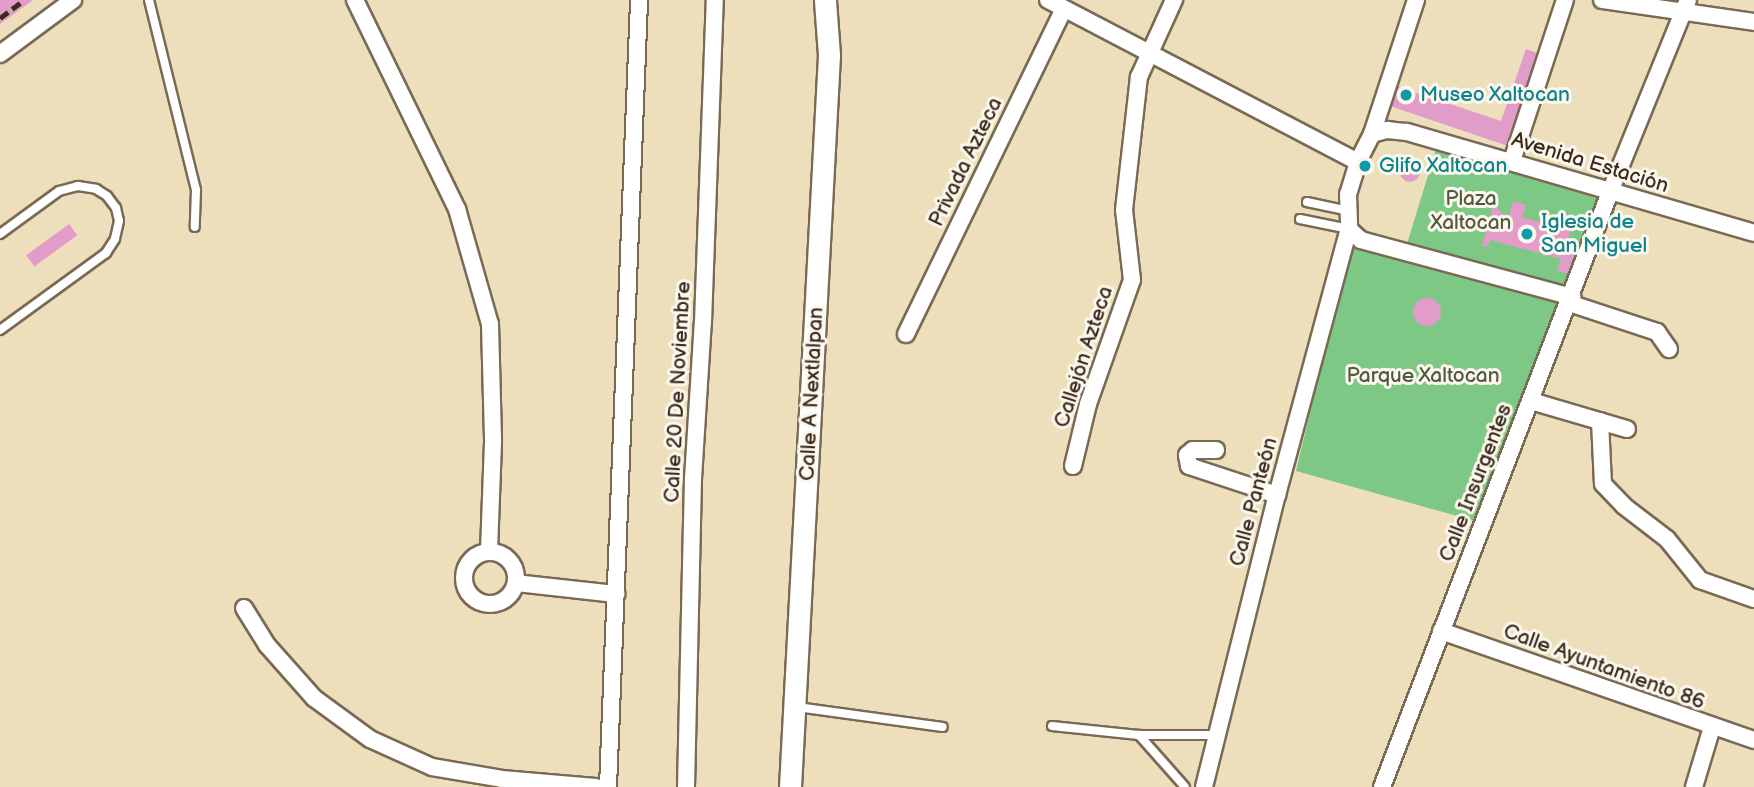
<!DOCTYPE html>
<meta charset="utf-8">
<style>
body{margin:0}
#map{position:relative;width:1754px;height:787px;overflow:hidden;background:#eddfbc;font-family:"Balsamiq Sans",sans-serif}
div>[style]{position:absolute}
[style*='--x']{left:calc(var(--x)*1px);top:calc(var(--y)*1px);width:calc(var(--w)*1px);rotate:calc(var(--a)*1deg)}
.green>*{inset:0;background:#7ec885;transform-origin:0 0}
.building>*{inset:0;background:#e29cc9;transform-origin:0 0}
.round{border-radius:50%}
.roads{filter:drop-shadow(2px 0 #796955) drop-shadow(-2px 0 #796955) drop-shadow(0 2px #796955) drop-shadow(0 -2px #796955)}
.lane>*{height:8px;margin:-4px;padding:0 4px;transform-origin:4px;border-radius:4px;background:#fff}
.street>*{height:16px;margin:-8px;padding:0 8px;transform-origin:8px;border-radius:8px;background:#fff}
.street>.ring{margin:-8px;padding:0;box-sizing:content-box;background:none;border:16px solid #fff;border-radius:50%}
.secondary>*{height:21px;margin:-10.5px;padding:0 10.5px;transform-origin:10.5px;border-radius:10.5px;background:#fff}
.rail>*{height:4.5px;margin-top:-2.25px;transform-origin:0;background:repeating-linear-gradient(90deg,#3b2a1e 0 10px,transparent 0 15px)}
.dots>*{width:19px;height:19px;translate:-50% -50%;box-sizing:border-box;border:4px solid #fbf7ec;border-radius:50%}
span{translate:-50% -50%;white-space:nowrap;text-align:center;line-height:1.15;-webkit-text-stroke:6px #fbf7ec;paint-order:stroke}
.culture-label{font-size:21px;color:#0d838f}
.left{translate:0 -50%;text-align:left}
.street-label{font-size:21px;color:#3b2a1e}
.park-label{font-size:21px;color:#4f593d}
</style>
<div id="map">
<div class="green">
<i style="left:1436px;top:149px;width:172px;height:100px;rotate:17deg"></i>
<i style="clip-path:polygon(1350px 246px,1561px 302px,1475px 521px,1296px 471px)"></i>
</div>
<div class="building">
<i style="clip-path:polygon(0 0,33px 0,0 24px)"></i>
<i style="clip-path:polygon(1526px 49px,1543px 55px,1511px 147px,1387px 105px,1393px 85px,1501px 121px)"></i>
<i class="round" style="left:1400px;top:162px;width:20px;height:20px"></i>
<i style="clip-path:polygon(1491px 201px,1501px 213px,1509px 215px,1513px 201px,1526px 205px,1522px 217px,1571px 231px,1568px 238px,1581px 242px,1572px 275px,1557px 271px,1561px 259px,1490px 240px,1488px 247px,1482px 246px,1492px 210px)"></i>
<i style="left:69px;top:224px;width:14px;height:53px;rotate:54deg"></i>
<i class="round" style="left:1413px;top:298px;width:28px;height:28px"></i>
</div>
<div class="roads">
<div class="lane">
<i style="--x:149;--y:0;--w:196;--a:76.1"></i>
<i style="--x:196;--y:190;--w:37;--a:92"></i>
<i style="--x:1307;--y:202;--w:40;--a:12"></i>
<i style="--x:1300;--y:219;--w:50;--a:11.5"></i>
<i style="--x:0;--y:234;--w:73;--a:-36.1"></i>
<i style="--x:59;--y:191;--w:20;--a:-15"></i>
<i style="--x:78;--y:186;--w:18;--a:9"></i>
<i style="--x:96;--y:189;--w:13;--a:32"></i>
<i style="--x:107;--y:196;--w:15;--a:53"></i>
<i style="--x:116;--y:208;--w:13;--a:77"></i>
<i style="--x:119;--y:221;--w:18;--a:103"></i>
<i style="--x:115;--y:239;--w:17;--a:123"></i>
<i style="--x:106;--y:253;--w:131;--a:144"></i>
<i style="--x:797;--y:707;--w:147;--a:7.8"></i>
<i style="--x:1052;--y:726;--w:87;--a:5.9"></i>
<i style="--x:1139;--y:735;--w:78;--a:0"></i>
<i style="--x:1139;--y:735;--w:69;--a:48.5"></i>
</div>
<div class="street">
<i style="--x:355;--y:0;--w:233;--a:64"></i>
<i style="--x:457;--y:209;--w:120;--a:74"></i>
<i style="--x:490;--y:324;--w:118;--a:88.5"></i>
<i style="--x:493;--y:442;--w:109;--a:92.1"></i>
<i style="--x:1048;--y:0;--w:350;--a:27.6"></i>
<i style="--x:1416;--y:0;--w:141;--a:108.2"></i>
<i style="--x:1372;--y:134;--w:31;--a:117"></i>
<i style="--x:1358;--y:162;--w:34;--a:107"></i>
<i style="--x:1348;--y:194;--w:35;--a:88"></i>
<i style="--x:1349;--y:229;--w:16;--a:43"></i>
<i style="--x:1361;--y:240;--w:219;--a:15.1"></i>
<i style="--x:1602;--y:0;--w:154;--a:8.2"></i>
<i style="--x:0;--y:54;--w:91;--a:-36.5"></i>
<i style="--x:1372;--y:134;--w:16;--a:-15"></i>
<i style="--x:1387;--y:130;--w:20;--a:6"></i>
<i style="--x:1407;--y:132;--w:361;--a:16.2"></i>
<i style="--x:1512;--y:161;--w:169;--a:-71.8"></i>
<i style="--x:1569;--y:303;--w:93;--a:18.2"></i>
<i style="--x:1657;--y:332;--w:21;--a:55"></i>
<i style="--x:906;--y:334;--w:361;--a:-64.1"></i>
<i style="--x:1531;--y:401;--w:100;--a:16.3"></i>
<i style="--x:1600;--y:421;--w:63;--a:87.3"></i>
<i style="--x:1603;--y:484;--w:30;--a:46"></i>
<i style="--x:1624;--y:506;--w:54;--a:37.5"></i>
<i style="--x:1667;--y:539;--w:53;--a:51.2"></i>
<i style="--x:1700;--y:580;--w:57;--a:19.4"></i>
<i style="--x:1216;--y:450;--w:23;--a:180"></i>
<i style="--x:1193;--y:450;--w:8;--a:140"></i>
<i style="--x:1187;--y:455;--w:11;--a:80"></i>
<i style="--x:1189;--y:466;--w:93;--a:18.2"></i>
<i style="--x:1073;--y:466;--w:64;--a:-76.4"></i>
<i style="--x:1088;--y:404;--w:132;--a:-70.5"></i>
<i style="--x:1132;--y:280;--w:70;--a:-96.5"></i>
<i style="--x:1124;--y:210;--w:134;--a:-83.6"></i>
<i style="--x:1139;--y:77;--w:85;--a:-65.6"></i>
<i class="ring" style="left:464px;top:552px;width:36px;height:36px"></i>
<i style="--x:516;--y:583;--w:101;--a:6.3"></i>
<i style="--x:244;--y:608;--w:44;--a:58.1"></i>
<i style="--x:267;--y:645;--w:71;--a:48.4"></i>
<i style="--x:314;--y:698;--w:69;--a:36.2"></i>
<i style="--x:370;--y:739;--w:68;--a:24.3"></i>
<i style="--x:432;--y:767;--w:71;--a:9.7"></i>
<i style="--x:502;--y:779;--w:94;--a:4.9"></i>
<i style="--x:1441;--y:631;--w:331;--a:19.2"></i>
<i style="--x:608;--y:787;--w:788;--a:-87.74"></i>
<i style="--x:686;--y:787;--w:308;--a:-88.7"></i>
<i style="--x:693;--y:479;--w:157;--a:-86.4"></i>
<i style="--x:703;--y:322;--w:322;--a:-87.9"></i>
<i style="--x:1204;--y:787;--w:301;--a:-76"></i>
<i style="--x:1277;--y:495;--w:276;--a:-74.9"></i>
<i style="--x:1382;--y:787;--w:637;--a:-69.03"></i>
<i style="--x:1610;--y:192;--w:207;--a:-67.9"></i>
<i style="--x:1694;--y:787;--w:63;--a:-73.3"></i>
</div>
<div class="secondary">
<i style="--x:790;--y:787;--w:733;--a:-86.95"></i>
<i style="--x:829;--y:55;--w:55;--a:-94.2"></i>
</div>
</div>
<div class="rail">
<i style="--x:0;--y:18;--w:30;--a:-37"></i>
</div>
<div class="dots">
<i style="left:1406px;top:95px;background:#0f9aa8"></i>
<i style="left:1365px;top:166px;background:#0f9aa8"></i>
<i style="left:1527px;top:234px;background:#0f9aa8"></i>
</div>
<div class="culture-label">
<span class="left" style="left:1420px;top:95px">Museo Xaltocan</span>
<span class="left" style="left:1379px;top:166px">Glifo Xaltocan</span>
<span class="left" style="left:1541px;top:234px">Iglesia de<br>San Miguel</span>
</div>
<div class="street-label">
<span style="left:966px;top:162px;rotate:-64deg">Privada Azteca</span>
<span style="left:1590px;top:163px;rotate:17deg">Avenida Estación</span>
<span style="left:1084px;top:357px;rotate:-72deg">Callejón Azteca</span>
<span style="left:678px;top:392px;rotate:-87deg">Calle 20 De Noviembre</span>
<span style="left:812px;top:394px;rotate:-87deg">Calle A Nextlalpan</span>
<span style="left:1476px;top:483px;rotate:-69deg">Calle Insurgentes</span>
<span style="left:1254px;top:502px;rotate:-75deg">Calle Panteón</span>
<span style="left:1604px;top:667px;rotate:20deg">Calle Ayuntamiento 86</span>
</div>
<div class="park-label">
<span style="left:1471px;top:211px">Plaza<br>Xaltocan</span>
<span style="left:1423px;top:376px">Parque Xaltocan</span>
</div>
</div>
